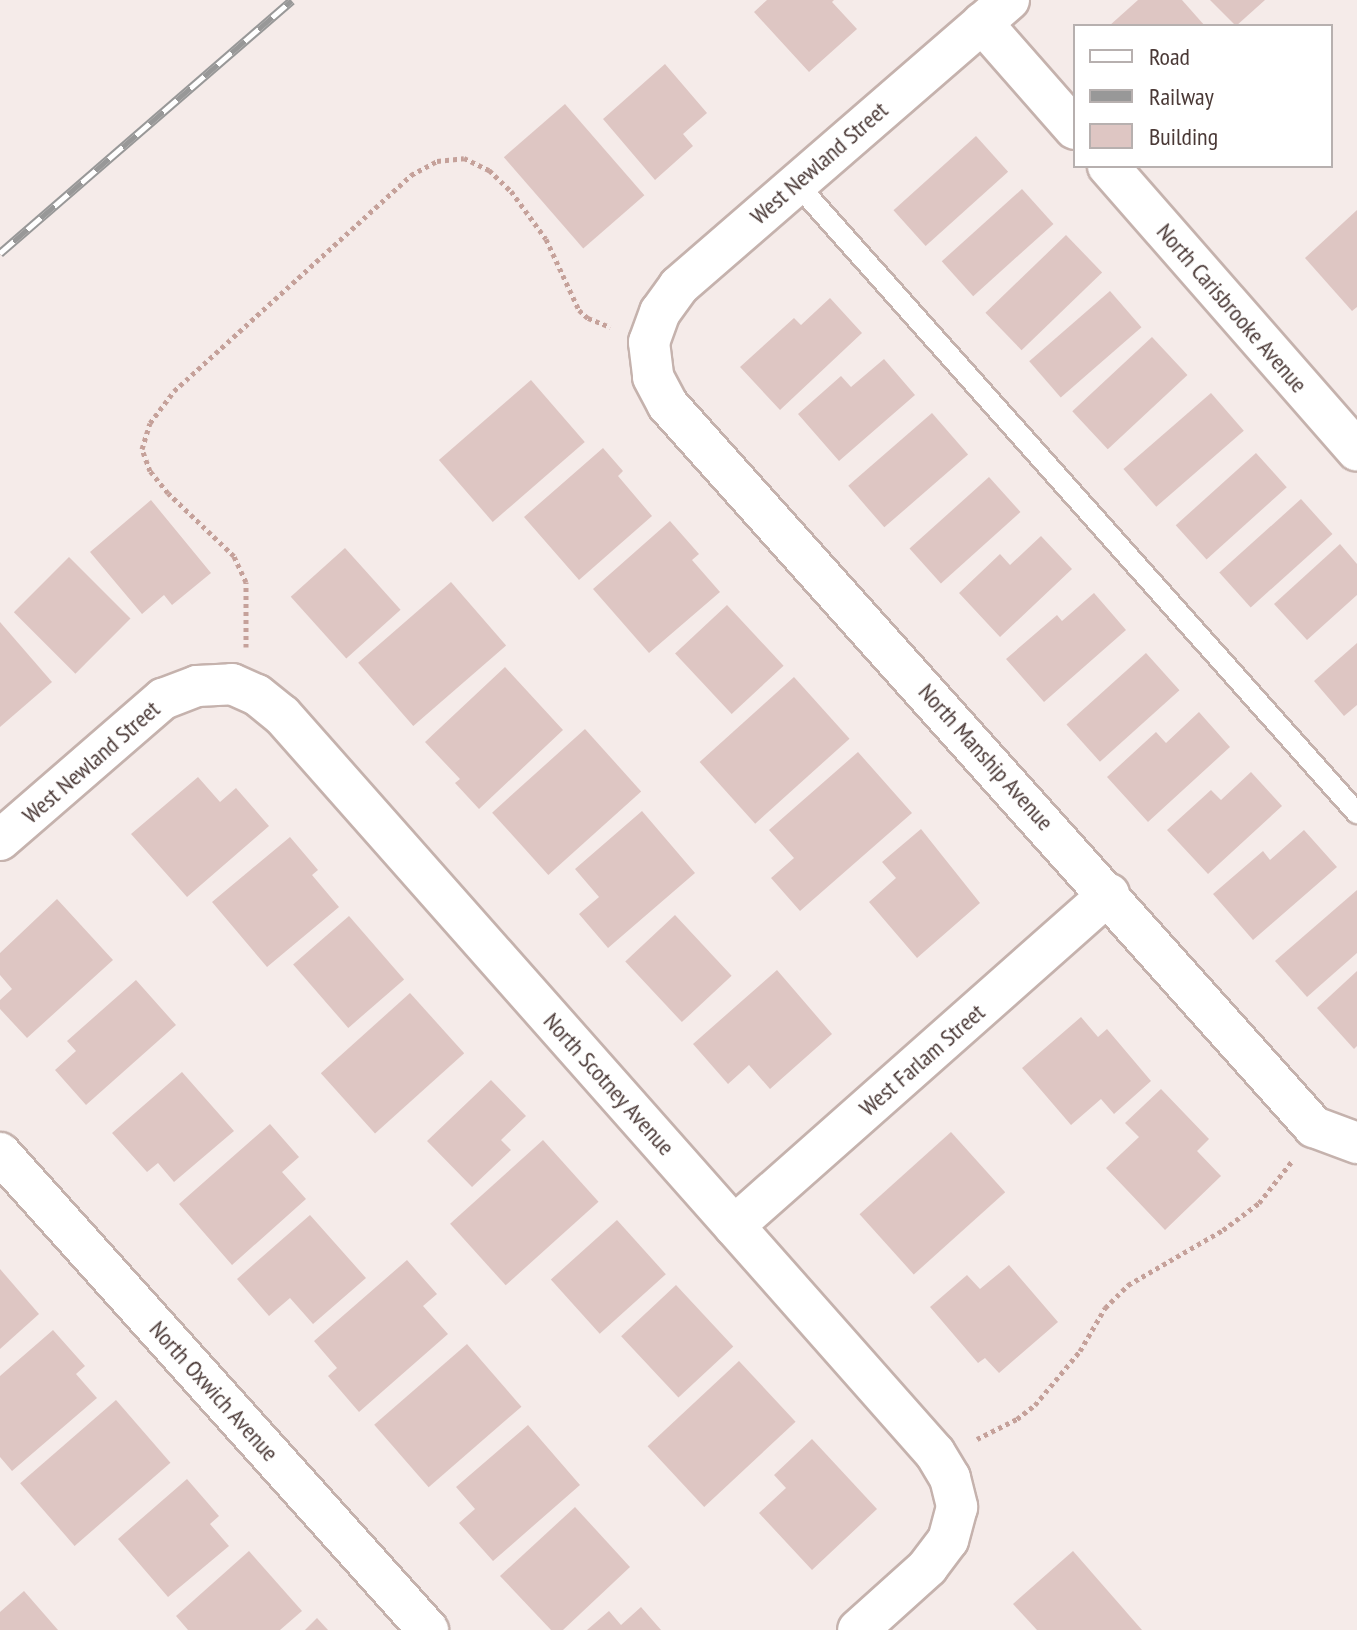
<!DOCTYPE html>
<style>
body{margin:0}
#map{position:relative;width:1357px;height:1630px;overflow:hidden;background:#f5ebe9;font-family:"PT Sans Narrow",sans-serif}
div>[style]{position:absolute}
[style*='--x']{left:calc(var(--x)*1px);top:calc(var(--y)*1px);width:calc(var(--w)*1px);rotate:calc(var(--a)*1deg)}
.building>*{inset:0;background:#dec6c3;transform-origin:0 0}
.path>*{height:5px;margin-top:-2.5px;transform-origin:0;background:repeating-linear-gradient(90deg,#c5a19a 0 4px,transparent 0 8px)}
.roads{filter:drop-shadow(2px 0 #c5b2ad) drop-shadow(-2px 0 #c5b2ad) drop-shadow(0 2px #c5b2ad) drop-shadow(0 -2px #c5b2ad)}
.lane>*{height:20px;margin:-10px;padding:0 10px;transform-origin:10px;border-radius:10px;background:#fff}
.street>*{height:40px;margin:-20px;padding:0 20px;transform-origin:20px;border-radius:20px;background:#fff}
.rail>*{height:9px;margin-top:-4.5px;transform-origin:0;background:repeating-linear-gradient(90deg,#fff 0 18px,#989898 0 36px);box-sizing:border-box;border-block:2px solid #989898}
span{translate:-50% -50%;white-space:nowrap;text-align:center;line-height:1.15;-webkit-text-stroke:8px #fff;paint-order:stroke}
.street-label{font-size:24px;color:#4a3936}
.legend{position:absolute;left:1073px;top:24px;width:260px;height:144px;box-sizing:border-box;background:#fff;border:2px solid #b7b0af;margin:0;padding:10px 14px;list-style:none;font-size:24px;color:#4a3936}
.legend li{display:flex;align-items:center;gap:16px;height:40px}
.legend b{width:40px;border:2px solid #b7b0af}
</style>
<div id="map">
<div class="building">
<i style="clip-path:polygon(767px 0,834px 0,832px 2px,857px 29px,809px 72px,754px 12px)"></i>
<i style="clip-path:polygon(1138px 0,1182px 0,1205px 26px,1109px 26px)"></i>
<i style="clip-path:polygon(1210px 0,1265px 0,1236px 26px)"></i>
<i style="clip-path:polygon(665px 64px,707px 113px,683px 134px,693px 146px,655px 180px,603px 119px)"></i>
<i style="left:565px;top:104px;width:121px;height:81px;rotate:49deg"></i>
<i style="left:976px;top:136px;width:48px;height:111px;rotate:48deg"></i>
<i style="left:1022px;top:189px;width:47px;height:108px;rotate:48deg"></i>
<i style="clip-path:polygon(1357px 210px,1357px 307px,1352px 311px,1305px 258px)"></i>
<i style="left:1066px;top:235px;width:52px;height:112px;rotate:46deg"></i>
<i style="left:1110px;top:291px;width:48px;height:107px;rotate:49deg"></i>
<i style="clip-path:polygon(830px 298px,862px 333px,780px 410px,740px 367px,794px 318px,801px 325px)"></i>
<i style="left:1152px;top:337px;width:52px;height:109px;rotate:47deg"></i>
<i style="clip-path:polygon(884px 359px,915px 395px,839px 461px,798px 414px,841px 376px,851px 387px)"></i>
<i style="left:531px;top:380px;width:82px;height:122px;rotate:49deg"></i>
<i style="left:1211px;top:393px;width:50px;height:116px;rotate:49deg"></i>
<i style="left:932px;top:413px;width:55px;height:111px;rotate:49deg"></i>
<i style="clip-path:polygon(603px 448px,623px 471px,618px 476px,652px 516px,579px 580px,524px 517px)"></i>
<i style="left:1256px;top:453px;width:46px;height:108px;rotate:48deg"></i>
<i style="left:989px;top:477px;width:47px;height:107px;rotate:48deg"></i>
<i style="left:1301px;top:499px;width:47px;height:110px;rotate:48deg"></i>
<i style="clip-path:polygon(151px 500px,211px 573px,172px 605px,164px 595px,142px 614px,90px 552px)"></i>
<i style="clip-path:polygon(670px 521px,699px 554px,692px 560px,720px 592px,649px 653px,593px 589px)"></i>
<i style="clip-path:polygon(1041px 536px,1072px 569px,1000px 637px,959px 593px,1000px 554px,1010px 565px)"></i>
<i style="clip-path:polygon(1340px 544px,1357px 564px,1357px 595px,1307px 640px,1274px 604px)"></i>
<i style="left:345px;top:548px;width:83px;height:73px;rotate:48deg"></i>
<i style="left:69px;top:557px;width:87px;height:78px;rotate:45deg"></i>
<i style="left:451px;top:582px;width:84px;height:123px;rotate:49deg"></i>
<i style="clip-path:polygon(1094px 593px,1126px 630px,1044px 702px,1006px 659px,1057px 615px,1062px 621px)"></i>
<i style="left:727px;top:605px;width:83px;height:71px;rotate:47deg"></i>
<i style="clip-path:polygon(0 622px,52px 682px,0 727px)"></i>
<i style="clip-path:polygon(1357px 643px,1357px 705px,1344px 716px,1314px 681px)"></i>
<i style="left:1146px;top:653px;width:50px;height:107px;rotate:48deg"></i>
<i style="clip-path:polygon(505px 667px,563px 730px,479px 809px,455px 783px,460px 779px,425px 742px)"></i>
<i style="left:794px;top:677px;width:83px;height:127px;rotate:48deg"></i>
<i style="clip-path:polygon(1199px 712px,1230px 747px,1148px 822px,1107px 777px,1156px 732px,1166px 743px)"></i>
<i style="left:585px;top:729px;width:84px;height:125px;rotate:48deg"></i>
<i style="clip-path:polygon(858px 752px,912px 813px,800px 911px,771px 878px,794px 858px,769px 830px)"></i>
<i style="clip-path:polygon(1251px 772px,1282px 806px,1208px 874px,1167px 830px,1211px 790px,1221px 800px)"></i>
<i style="clip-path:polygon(198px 777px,220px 802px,236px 788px,269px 826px,187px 897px,131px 834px)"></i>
<i style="clip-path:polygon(642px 811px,695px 873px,608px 948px,579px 914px,599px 897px,575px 869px)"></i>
<i style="clip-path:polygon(921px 829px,980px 903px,917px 958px,869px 902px,896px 878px,882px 862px)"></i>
<i style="clip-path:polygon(1304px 830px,1337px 867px,1253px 940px,1213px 894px,1263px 851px,1270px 860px)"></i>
<i style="clip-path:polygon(290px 837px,318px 870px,312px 875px,339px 907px,267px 967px,212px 902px)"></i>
<i style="clip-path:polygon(1357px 890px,1357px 953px,1307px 997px,1275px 961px)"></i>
<i style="clip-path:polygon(57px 899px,113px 960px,27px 1038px,0 1009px,0 1000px,12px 989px,0 975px,0 953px)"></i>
<i style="left:675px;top:915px;width:83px;height:68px;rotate:47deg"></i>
<i style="left:349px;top:916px;width:84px;height:74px;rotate:49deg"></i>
<i style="clip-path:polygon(777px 970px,832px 1034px,770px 1089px,749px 1065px,728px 1084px,693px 1044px)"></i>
<i style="clip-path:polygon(1357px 971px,1357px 1046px,1354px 1049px,1317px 1008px)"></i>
<i style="clip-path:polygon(136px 980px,176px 1025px,86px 1105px,55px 1070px,76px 1051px,67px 1041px)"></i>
<i style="left:410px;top:993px;width:81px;height:120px;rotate:48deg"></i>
<i style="clip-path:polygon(1081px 1017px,1098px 1037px,1107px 1029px,1151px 1081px,1114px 1114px,1101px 1099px,1071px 1125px,1022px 1068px)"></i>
<i style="clip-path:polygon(182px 1072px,234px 1131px,174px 1182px,158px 1163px,147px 1172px,112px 1133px)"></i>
<i style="clip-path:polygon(491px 1080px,526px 1116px,501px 1140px,511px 1150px,472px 1187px,427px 1141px)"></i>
<i style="clip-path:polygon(1161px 1089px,1209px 1139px,1197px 1151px,1221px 1176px,1165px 1230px,1106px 1168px,1139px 1137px,1125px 1123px)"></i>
<i style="clip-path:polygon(270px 1124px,299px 1157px,282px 1172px,306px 1199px,232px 1265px,179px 1204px)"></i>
<i style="left:951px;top:1132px;width:81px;height:123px;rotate:48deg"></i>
<i style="left:543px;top:1140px;width:83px;height:125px;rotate:48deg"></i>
<i style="clip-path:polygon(310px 1215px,366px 1278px,313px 1324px,290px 1298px,269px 1316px,237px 1279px)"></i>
<i style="left:617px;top:1220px;width:73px;height:89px;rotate:48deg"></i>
<i style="clip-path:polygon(407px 1260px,437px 1294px,423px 1306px,448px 1334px,359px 1412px,328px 1376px,337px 1368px,314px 1341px)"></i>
<i style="clip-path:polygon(1009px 1265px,1058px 1322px,999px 1373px,985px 1358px,978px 1363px,930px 1307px,967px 1275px,980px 1289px)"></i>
<i style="clip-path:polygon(0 1269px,39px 1314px,0 1349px)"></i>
<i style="left:676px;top:1285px;width:84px;height:75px;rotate:47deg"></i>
<i style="clip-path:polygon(53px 1330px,85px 1366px,76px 1374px,97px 1398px,12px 1471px,0 1457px,0 1376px)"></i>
<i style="left:467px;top:1344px;width:83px;height:123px;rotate:49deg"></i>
<i style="left:739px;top:1361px;width:83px;height:125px;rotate:47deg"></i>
<i style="left:116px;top:1400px;width:83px;height:127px;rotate:49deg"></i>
<i style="clip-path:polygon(528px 1425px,580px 1485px,493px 1561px,459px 1523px,475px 1509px,456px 1487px)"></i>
<i style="clip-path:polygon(812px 1439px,877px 1509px,812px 1570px,759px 1513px,786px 1488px,774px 1475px)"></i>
<i style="clip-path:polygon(187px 1479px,219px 1516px,210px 1524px,229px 1546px,168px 1597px,118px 1539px)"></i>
<i style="clip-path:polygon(575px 1507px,630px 1567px,563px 1630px,551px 1630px,500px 1576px)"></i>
<i style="clip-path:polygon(249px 1551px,302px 1611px,280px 1630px,188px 1630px,176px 1616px)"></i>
<i style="clip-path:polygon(1073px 1551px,1142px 1630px,1037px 1630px,1013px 1604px)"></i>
<i style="clip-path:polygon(24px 1591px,58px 1630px,0 1630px,0 1612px)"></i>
<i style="clip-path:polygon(641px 1607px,661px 1630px,587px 1630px,609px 1611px,621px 1625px)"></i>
<i style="clip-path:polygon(317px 1618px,328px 1630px,305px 1630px)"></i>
</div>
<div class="path">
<i style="--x:246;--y:647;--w:65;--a:-90"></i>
<i style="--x:246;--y:582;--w:29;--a:-115"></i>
<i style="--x:234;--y:556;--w:91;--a:-136.3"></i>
<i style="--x:168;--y:493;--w:28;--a:-129"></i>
<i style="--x:150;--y:471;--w:23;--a:-110"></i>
<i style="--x:142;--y:449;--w:27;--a:-73"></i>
<i style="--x:150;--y:423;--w:40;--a:-53"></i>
<i style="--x:174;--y:391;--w:321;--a:-42.3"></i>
<i style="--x:411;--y:175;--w:30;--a:-28"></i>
<i style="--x:437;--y:161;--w:27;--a:-6"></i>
<i style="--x:464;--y:158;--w:28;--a:26"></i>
<i style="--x:489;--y:170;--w:30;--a:44"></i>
<i style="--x:511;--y:191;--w:59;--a:53.9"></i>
<i style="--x:546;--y:239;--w:78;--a:65.1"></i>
<i style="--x:579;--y:310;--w:12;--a:42"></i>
<i style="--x:588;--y:318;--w:24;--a:22"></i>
<i style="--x:977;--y:1439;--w:45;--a:-26.6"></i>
<i style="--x:1017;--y:1419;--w:23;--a:-38"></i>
<i style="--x:1035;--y:1405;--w:70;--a:-50.2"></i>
<i style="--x:1080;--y:1351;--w:50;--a:-59.8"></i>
<i style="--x:1105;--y:1308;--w:33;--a:-45"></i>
<i style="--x:1128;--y:1285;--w:110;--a:-30.1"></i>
<i style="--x:1223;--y:1230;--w:45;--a:-36.9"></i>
<i style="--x:1259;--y:1203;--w:53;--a:-51.8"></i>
</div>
<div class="roads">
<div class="lane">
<i style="--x:796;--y:183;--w:844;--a:48.32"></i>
</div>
<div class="street">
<i style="--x:1009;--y:0;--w:437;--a:139.1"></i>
<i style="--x:679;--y:286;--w:32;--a:126"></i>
<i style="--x:660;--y:312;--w:32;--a:110"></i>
<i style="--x:649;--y:342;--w:35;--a:83"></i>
<i style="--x:653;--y:377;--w:32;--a:62"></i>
<i style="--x:668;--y:405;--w:969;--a:48.18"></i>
<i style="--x:1314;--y:1127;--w:46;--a:20.4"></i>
<i style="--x:982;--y:23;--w:141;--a:48.7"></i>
<i style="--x:1108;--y:166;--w:378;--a:48.8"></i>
<i style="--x:0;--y:840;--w:216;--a:-40.9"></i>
<i style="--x:163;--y:699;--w:36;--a:-21"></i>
<i style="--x:197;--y:686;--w:35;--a:-3"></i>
<i style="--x:232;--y:684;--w:27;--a:24"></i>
<i style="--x:257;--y:695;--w:32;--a:39"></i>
<i style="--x:282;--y:715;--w:985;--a:48.5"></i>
<i style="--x:935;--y:1453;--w:29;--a:59"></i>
<i style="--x:950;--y:1478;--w:30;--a:76"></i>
<i style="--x:957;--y:1507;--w:34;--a:105"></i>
<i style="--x:948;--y:1540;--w:34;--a:127"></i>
<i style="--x:928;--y:1567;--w:94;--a:138"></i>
<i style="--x:0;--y:1153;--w:641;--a:48.1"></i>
<i style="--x:734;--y:1226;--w:501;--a:-41.52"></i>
</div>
</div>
<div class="rail">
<i style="--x:0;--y:253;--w:386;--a:-40.9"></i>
</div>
<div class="street-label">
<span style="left:819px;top:163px;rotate:-41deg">West Newland Street</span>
<span style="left:1232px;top:308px;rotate:49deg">North Carisbrooke Avenue</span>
<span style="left:986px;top:757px;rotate:48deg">North Manship Avenue</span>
<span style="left:91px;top:762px;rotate:-41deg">West Newland Street</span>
<span style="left:922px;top:1060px;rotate:-41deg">West Farlam Street</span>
<span style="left:609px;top:1084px;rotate:48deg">North Scotney Avenue</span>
<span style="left:214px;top:1391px;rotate:48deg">North Oxwich Avenue</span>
</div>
<ul class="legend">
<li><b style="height:10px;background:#fff"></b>Road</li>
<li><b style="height:10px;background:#989898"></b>Railway</li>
<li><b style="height:22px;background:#dec6c3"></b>Building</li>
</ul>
</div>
